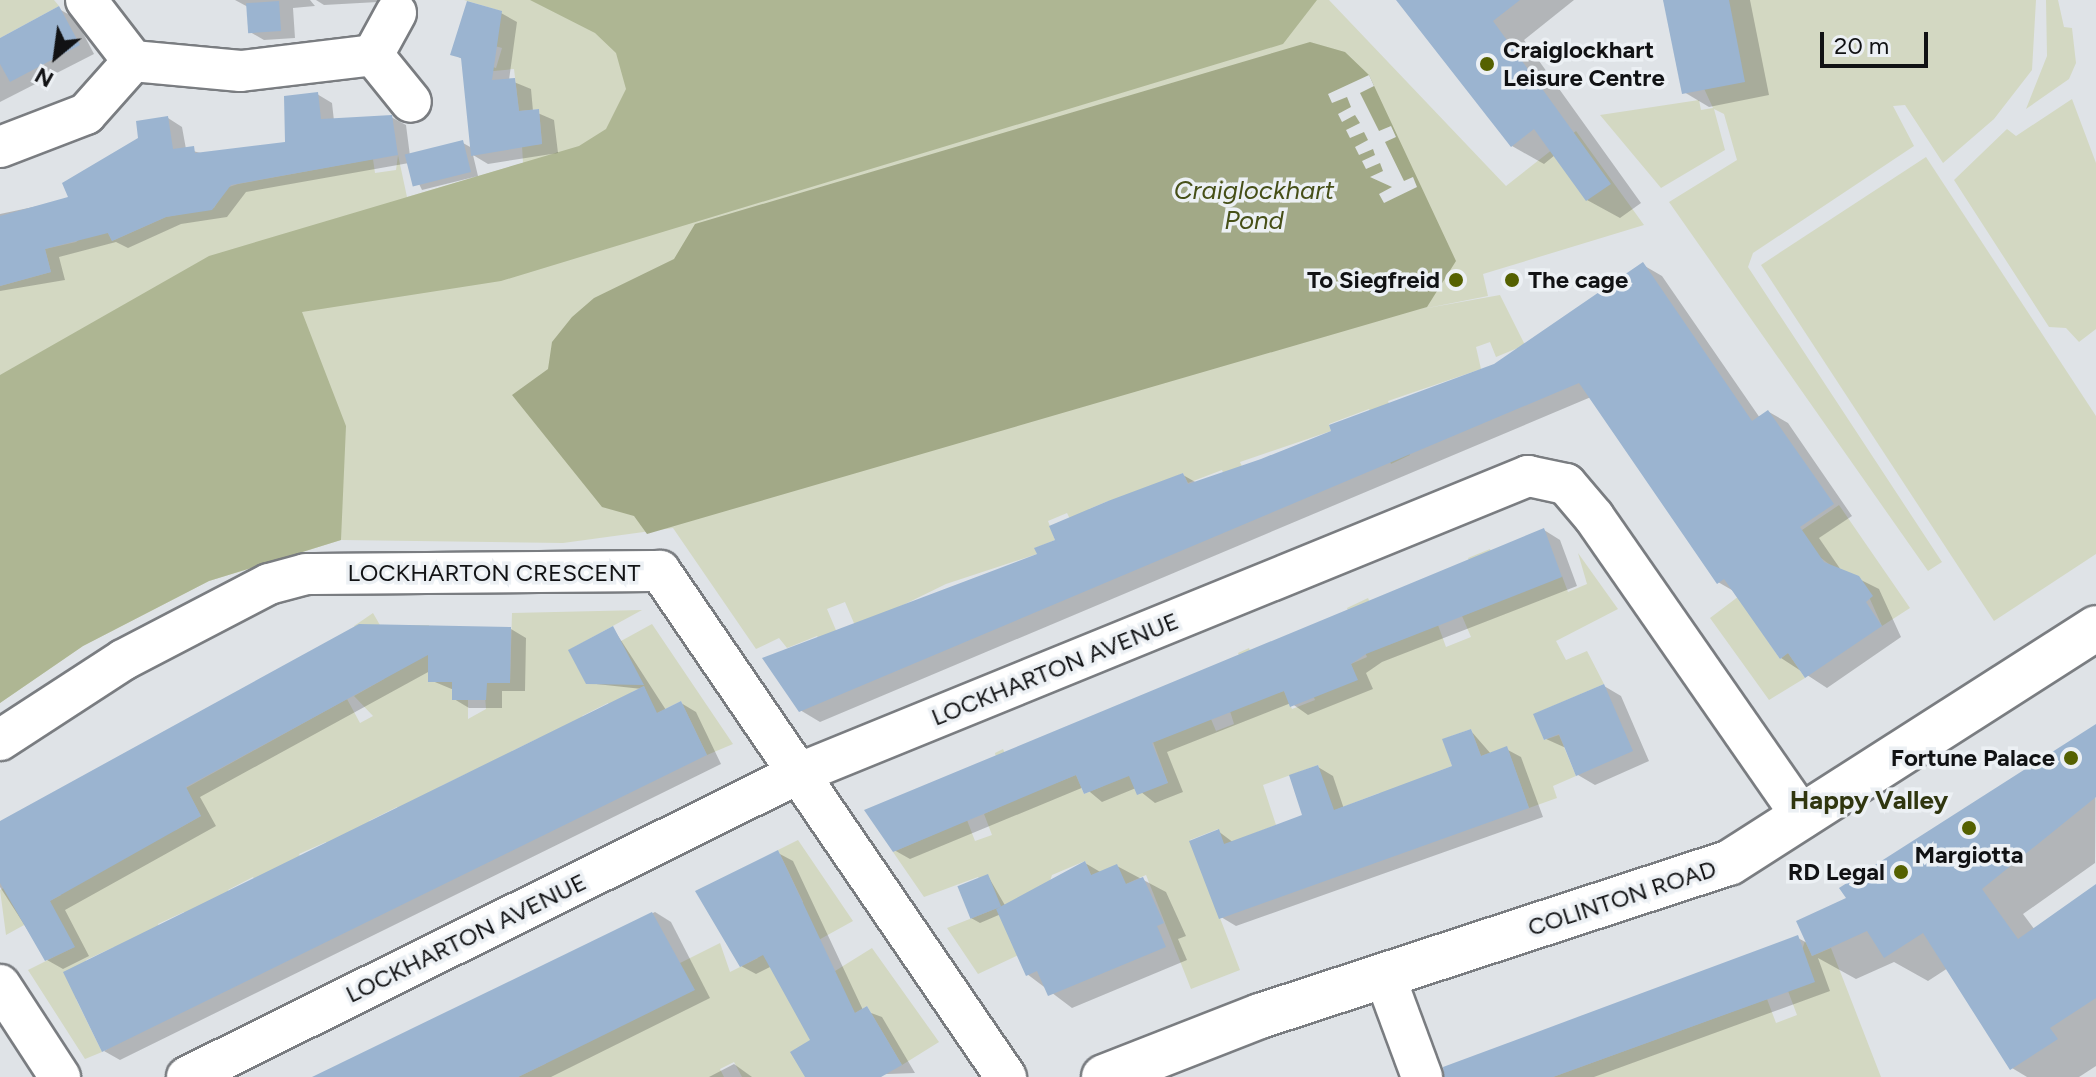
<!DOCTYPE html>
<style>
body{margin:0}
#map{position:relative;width:2096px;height:1077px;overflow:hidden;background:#dfe3e7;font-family:Figtree,sans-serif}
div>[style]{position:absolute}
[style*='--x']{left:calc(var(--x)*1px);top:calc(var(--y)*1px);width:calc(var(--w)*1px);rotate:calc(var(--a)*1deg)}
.green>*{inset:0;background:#d3d8c2}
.forest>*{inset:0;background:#aeb693}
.water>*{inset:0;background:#a2a987}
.pier>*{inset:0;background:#dfe3e7}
.shadow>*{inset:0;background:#0003}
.building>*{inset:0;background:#9bb4d0;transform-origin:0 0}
.roads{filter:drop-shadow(2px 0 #7a7d81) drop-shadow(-2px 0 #7a7d81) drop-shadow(0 2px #7a7d81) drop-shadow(0 -2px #7a7d81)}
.minor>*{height:40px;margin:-20px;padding:0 20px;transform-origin:20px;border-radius:20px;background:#fff}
.tertiary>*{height:44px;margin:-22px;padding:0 22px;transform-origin:22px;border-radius:22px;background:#fff}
.dots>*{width:22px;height:22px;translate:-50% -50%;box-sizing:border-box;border:4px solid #ecf0f4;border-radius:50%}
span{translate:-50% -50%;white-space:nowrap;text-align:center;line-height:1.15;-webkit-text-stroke:7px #ecf0f4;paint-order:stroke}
.poi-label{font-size:24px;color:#111214;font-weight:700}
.left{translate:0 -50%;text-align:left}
.right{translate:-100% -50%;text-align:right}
.street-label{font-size:24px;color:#111214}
.water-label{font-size:26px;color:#464f17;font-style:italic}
.neighbourhood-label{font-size:26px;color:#30360f;font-weight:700}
.north{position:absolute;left:16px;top:16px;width:80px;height:80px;-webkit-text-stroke:6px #ecf0f4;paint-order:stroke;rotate:209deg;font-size:22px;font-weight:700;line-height:32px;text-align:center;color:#111214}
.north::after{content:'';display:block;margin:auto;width:28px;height:36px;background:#111214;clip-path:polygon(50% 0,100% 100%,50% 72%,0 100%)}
.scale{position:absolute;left:1820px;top:32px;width:108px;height:36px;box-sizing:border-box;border:4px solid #111214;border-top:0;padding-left:10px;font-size:24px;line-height:28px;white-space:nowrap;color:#111214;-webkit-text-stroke:6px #ecf0f4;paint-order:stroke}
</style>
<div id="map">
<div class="green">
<i style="clip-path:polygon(0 0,54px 0,59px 6px,0 38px)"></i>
<i style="clip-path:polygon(464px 0,1329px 0,1506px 186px,1576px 131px,1644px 225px,1483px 274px,1488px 296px,1422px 309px,1500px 295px,1525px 345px,1496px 357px,1490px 342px,1476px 347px,1481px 369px,1388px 401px,1410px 455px,1391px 464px,1369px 409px,1329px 424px,1331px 431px,1240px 462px,1248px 480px,1229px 487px,1222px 470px,1188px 483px,1183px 473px,1110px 508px,1108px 501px,1089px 509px,1092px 518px,1073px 525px,1067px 513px,1048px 521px,1055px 540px,1035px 548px,1037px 554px,946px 584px,856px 628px,845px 602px,827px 609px,838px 635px,821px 643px,817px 636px,787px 648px,779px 638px,756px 649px,673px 528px,563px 543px,341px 540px,209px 581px,83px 646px,0 703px,0 286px,51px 272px,45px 249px,76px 242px,102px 221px,112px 241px,166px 217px,214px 208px,226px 188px,238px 184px,373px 159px,375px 173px,396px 170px,398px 155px,407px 197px,523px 163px,522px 146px,542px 144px,539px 109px,519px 111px,514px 69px,483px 72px,486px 65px,496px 68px,502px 48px,491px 45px,501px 11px)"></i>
<i style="clip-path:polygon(1663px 0,2036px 0,2032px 70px,1994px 119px,1943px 163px,1905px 105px,1893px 106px,1914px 146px,1753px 253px,1748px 267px,1942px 562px,1928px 571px,1669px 202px,1737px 160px,1724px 114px,1714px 109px,1725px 150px,1661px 188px,1600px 115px,1699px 100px,1701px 110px,1713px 108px)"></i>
<i style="clip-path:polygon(2046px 0,2058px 0,2064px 27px,2072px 28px,2076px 63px,2069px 79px,2026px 109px,2047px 56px)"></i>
<i style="clip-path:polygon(2072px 99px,2096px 163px,2096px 329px,2079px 342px,2066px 328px,2049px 327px,1954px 180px,2007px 129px,2016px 136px)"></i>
<i style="clip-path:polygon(1926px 157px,2096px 416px,2096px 554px,1994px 621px,1761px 265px)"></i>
<i style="clip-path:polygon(1839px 505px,1910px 608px,1882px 626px,1861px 579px,1854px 583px,1821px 558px,1755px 622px,1780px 659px,1788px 653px,1805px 678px,1769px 700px,1710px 618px,1755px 584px,1774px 549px)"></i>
<i style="clip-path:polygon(1490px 549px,1508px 597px,1562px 576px,1568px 592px,1587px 584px,1578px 553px,1618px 609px,1556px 641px,1566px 660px,1587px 651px,1604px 684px,1534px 714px,1544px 740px,1559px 735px,1576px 776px,1553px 786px,1557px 798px,1529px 808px,1507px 747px,1481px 756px,1471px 729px,1443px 739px,1452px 766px,1428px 775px,1437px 800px,1379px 793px,1330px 812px,1318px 765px,1263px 785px,1276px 825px,1224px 845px,1218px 829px,1190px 840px,1240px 970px,1191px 989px,1146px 875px,1126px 884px,1091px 875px,1085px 861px,1052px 875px,1027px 951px,978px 974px,947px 928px,1000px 907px,978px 877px,924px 897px,893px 852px,967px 820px,975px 841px,992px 835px,984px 814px,1006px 804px,995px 753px,1003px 749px,1023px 796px,1076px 775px,1084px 794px,1103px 786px,1096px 767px,1168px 783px,1153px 742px,1211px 719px,1216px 731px,1234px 724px,1230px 711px,1256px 700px,1238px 653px,1249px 648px,1268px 696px,1284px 691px,1292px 709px,1315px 700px,1307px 681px,1357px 680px,1351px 664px,1367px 657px,1347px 608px,1368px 598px,1388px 645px,1438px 625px,1446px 647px,1471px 637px,1462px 616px,1487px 606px,1468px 558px)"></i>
<i style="clip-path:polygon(642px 610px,569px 650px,621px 641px,652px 624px,733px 744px,707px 755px,681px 701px,655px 714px,644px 686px,632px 692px,645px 719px,618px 721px,608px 703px,582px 716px,591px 733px,539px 738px,512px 751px,520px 769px,468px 773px,441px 786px,406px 824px,397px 807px,369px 821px,378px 840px,335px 861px,326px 842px,299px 854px,308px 874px,263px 896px,253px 877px,228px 890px,238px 909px,193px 930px,184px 912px,158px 924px,167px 944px,123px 967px,114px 947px,86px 960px,76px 999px,102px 1052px,85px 1059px,28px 970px,74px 947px,53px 909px,6px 935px,0 890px,20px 878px,37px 908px,61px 895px,45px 865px,176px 830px,201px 816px,186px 788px,347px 699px,360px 723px,373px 716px,354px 696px,384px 679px,354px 626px,373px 613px,396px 653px,410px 652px,410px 625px,429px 625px,428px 681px,456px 682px,452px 699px,468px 700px,468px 719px,486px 709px,484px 683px,510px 683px,512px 613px)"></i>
<i style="clip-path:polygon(798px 840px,853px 921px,786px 958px,813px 1031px,805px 1077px,742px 1077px,734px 1062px,720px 1069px,724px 1077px,459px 1077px,518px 1077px,545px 1064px,670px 968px,720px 943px,730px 972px,758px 958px,749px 939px,803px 902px,778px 850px)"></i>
<i style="clip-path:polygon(1805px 941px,1812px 956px,1831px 948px,1881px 1077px,1553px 1077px,1767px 999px,1776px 1023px,1797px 1015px,1788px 991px)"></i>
<i style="clip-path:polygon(872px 948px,939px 1042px,902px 1065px,867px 1006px,841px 1021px,819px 981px)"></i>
</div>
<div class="forest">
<i style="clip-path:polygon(530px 0,1317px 0,1283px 44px,501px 281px,302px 312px,346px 426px,341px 540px,209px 581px,83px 646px,0 703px,0 375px,209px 256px,579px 146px,606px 129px,626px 89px,616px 53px,595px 33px)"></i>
</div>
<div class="water">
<i style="clip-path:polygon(1310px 42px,1345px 52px,1369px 75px,1456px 261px,1427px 307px,647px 534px,634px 516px,602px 507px,512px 395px,548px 369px,552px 342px,572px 317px,594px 298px,674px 259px,695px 224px)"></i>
</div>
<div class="pier">
<i style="clip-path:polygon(1369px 75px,1374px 86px,1360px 93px,1379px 131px,1391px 126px,1396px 137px,1385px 142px,1404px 181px,1413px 177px,1417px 187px,1384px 203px,1379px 194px,1392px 187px,1370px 177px,1383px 171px,1380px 163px,1366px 169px,1362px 161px,1375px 155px,1373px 149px,1359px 155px,1355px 147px,1368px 140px,1364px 132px,1350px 138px,1346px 130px,1360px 123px,1355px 115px,1342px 122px,1338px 114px,1351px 107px,1347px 97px,1332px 103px,1328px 94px)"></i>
</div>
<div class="shadow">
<i style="clip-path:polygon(235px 0,310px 0,315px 6px,293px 8px,295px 38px,264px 40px,250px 32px,248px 7px)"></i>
<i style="clip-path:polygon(316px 0,378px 0,378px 2px,324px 5px)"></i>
<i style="clip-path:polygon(1399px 0,1574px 0,1524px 40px,1641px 203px,1620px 218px,1587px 200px,1555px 155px,1544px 164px,1512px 146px)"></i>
<i style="clip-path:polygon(1665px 0,1750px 0,1769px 95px,1709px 107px,1684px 92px)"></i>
<i style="clip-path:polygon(59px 9px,75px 18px,94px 54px,0 102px,0 40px)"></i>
<i style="clip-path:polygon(501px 13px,517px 22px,509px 80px,531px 89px,533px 111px,554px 120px,558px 153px,488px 164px,473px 155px,478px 176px,422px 190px,409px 163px,246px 192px,227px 217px,181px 224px,128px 248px,116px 242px,59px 257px,65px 280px,0 291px,0 214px,71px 199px,168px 118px,182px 127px,186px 149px,204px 154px,287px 144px,317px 94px,332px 103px,334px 121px,391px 117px,406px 125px,410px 156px,463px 143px,472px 148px,464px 60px,453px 54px)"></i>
<i style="clip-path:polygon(1643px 265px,1662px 276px,1760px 418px,1769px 412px,1788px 423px,1852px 516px,1819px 538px,1841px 570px,1879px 589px,1901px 637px,1827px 688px,1781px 658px,1737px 593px,1718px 582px,1591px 397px,820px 722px,800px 710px,1058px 541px,1183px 475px,1197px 483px,1262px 461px,1495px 366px)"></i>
<i style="clip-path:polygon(1544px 530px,1560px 540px,1577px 586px,1382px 662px,1366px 673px,1373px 689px,1308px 715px,1291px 703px,1167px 752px,1183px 792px,1155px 803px,1136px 788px,1102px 802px,1084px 787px,910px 859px,894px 850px)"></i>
<i style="clip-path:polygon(359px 626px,511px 629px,526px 638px,525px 691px,502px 691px,502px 708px,469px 708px,454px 699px,454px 690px,430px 680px,430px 671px,200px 797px,216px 826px,65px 910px,89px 956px,63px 969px,47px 960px,0 887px,0 823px)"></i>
<i style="clip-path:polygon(613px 628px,666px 710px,681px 703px,696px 712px,721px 764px,120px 1060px,104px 1051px,642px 689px,587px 683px)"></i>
<i style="clip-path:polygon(1604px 686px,1621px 696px,1649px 761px,1595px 785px,1578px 775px,1566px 748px,1546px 739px)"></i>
<i style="clip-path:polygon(2096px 725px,2095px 863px,2023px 914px,2035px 930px,2096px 887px,2096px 1066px,2079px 1077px,2027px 1077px,2012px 1068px,1948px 968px,1928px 981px,1894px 962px,1856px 979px,1818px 958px,1830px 991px,1594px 1077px,1463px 1077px,1798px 938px,1809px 944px,1848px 899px)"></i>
<i style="clip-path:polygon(1471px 731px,1491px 754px,1506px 749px,1521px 757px,1543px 817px,1236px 926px,1221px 917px,1218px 831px,1234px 843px,1304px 817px,1318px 767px,1333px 776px,1344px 809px,1455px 767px)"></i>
<i style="clip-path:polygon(778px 853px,793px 861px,863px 1010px,882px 1017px,915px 1073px,808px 1077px,813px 1040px,772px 966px,756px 974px,741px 966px)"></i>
<i style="clip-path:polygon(1085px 863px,1102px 873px,1117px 866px,1166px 892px,1186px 936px,1178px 939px,1187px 960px,1072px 1008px,1027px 974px,1001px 914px,980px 923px,971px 918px,988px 876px,1006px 907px)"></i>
<i style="clip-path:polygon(655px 912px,671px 922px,710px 998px,551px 1077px,319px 1077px)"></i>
<i style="clip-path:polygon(734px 1064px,752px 1077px,709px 1077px)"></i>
</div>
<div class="building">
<i style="clip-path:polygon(1396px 0,1520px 0,1493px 21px,1611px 184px,1586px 201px,1534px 129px,1511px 147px)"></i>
<i style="clip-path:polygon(1663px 0,1729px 0,1745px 82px,1682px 94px)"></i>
<i style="left:279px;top:1px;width:30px;height:33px;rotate:86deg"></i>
<i style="clip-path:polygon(467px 1px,502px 11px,492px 80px,515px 78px,519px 111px,539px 109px,542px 144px,471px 156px,461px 58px,450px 55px)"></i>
<i style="clip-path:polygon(59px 6px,80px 45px,10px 82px,0 64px,0 38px)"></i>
<i style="clip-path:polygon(318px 92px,321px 119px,392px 115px,398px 155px,231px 185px,212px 210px,166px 217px,112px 241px,108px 233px,45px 249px,51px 272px,0 286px,0 216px,68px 197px,62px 183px,138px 138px,136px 121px,168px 116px,173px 149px,194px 146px,195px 153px,285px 142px,284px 96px)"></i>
<i style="left:463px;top:140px;width:33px;height:60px;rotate:76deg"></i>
<i style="clip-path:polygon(1643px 262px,1752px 421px,1768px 410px,1834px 504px,1800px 527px,1824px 562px,1859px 576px,1873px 596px,1866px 602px,1882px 626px,1805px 678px,1788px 653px,1780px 659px,1724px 579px,1717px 584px,1579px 383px,799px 712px,762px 658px,1037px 554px,1034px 548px,1055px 540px,1049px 526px,1108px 501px,1183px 473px,1188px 484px,1261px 459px,1331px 431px,1329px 425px,1494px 364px)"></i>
<i style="clip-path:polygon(1544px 528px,1562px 577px,1366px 654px,1351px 664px,1358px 680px,1290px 707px,1284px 691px,1152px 743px,1168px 783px,1137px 795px,1129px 776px,1084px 794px,1076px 775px,893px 852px,864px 810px)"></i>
<i style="clip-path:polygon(359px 624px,511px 627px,510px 683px,487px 683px,486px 700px,452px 700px,452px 682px,428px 682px,428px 655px,186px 787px,201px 816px,50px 901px,75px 947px,45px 961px,0 883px,0 821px)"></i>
<i style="clip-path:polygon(613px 626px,644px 685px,586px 684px,568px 650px)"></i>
<i style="clip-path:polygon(1604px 684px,1633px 751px,1576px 776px,1559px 734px,1544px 740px,1533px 714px)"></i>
<i style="clip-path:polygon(644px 686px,657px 713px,681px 701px,707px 755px,102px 1052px,63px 972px)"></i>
<i style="clip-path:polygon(2096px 724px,2096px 797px,1982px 889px,2018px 939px,2096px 884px,2096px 998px,2050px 1028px,2058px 1039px,2010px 1070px,1923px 933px,1884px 958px,1867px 931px,1812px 956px,1796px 921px,1846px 898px,1839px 888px)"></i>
<i style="clip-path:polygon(1471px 729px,1481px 756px,1507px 746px,1529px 808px,1219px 919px,1189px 841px,1219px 829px,1224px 844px,1302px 815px,1289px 775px,1318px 765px,1334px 810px,1452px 766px,1442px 739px)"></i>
<i style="clip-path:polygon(778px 850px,855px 1013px,867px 1006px,902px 1065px,881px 1077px,805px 1077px,790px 1052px,810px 1040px,763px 955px,740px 967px,695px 891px)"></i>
<i style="clip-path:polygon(1085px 861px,1091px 875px,1117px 864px,1126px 884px,1143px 877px,1164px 923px,1157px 926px,1166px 947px,1048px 996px,1037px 971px,1026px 976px,996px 909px)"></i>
<i style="left:988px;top:874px;width:35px;height:33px;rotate:68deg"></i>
<i style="clip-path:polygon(652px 912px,695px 990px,545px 1064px,518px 1077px,312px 1077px)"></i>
<i style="clip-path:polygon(1798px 935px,1815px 982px,1553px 1077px,1444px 1077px,1443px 1067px)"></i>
</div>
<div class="roads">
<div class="minor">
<i style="--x:86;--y:0;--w:77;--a:52.4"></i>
<i style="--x:133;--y:61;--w:108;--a:5.3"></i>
<i style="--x:241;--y:71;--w:133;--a:-6.9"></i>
<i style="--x:373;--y:55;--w:60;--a:51"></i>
<i style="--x:373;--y:55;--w:48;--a:-61.3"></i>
<i style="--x:0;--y:147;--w:92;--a:-21"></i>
<i style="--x:86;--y:114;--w:71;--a:-48.4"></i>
<i style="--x:0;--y:740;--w:147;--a:-33"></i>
<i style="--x:123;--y:660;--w:165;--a:-27.5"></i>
<i style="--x:269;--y:584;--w:38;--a:-15"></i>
<i style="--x:306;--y:574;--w:354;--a:-0.5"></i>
<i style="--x:660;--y:571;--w:613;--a:55.64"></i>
<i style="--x:1384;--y:974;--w:110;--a:69.7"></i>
<i style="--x:0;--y:985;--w:110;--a:56.9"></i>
<i style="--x:187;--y:1077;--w:679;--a:-26.41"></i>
<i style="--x:795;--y:775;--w:792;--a:-22.19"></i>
<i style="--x:1528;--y:476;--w:39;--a:12"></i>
<i style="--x:1566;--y:484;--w:43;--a:49.7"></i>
<i style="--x:1594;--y:517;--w:366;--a:55.2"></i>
</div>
<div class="tertiary">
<i style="--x:1104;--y:1077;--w:168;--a:-21.4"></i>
<i style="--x:1260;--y:1016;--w:493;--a:-18.1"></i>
<i style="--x:1729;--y:863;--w:436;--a:-32.6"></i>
</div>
</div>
<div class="dots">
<i style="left:1487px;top:64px;background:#556101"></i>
<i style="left:1456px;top:280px;background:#556101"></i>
<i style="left:1512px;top:280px;background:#556101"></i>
<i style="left:2071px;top:758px;background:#556101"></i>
<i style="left:1969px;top:828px;background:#556101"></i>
<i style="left:1901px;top:872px;background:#556101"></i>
</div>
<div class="poi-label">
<span class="left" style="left:1503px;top:64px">Craiglockhart<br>Leisure Centre</span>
<span class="right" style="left:1440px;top:280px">To Siegfreid</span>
<span class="left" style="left:1528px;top:280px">The cage</span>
<span class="right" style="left:2055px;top:758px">Fortune Palace</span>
<span style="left:1969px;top:855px">Margiotta</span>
<span class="right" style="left:1885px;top:872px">RD Legal</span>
</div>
<div class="street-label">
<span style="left:494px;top:573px">LOCKHARTON CRESCENT</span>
<span style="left:1055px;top:669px;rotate:-22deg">LOCKHARTON AVENUE</span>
<span style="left:1622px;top:898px;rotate:-18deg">COLINTON ROAD</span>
<span style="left:466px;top:938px;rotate:-26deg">LOCKHARTON AVENUE</span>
</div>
<div class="water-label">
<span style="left:1254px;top:206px">Craiglockhart<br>Pond</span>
</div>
<div class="neighbourhood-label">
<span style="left:1869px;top:801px">Happy Valley</span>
</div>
<div class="north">N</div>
<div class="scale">20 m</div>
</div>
